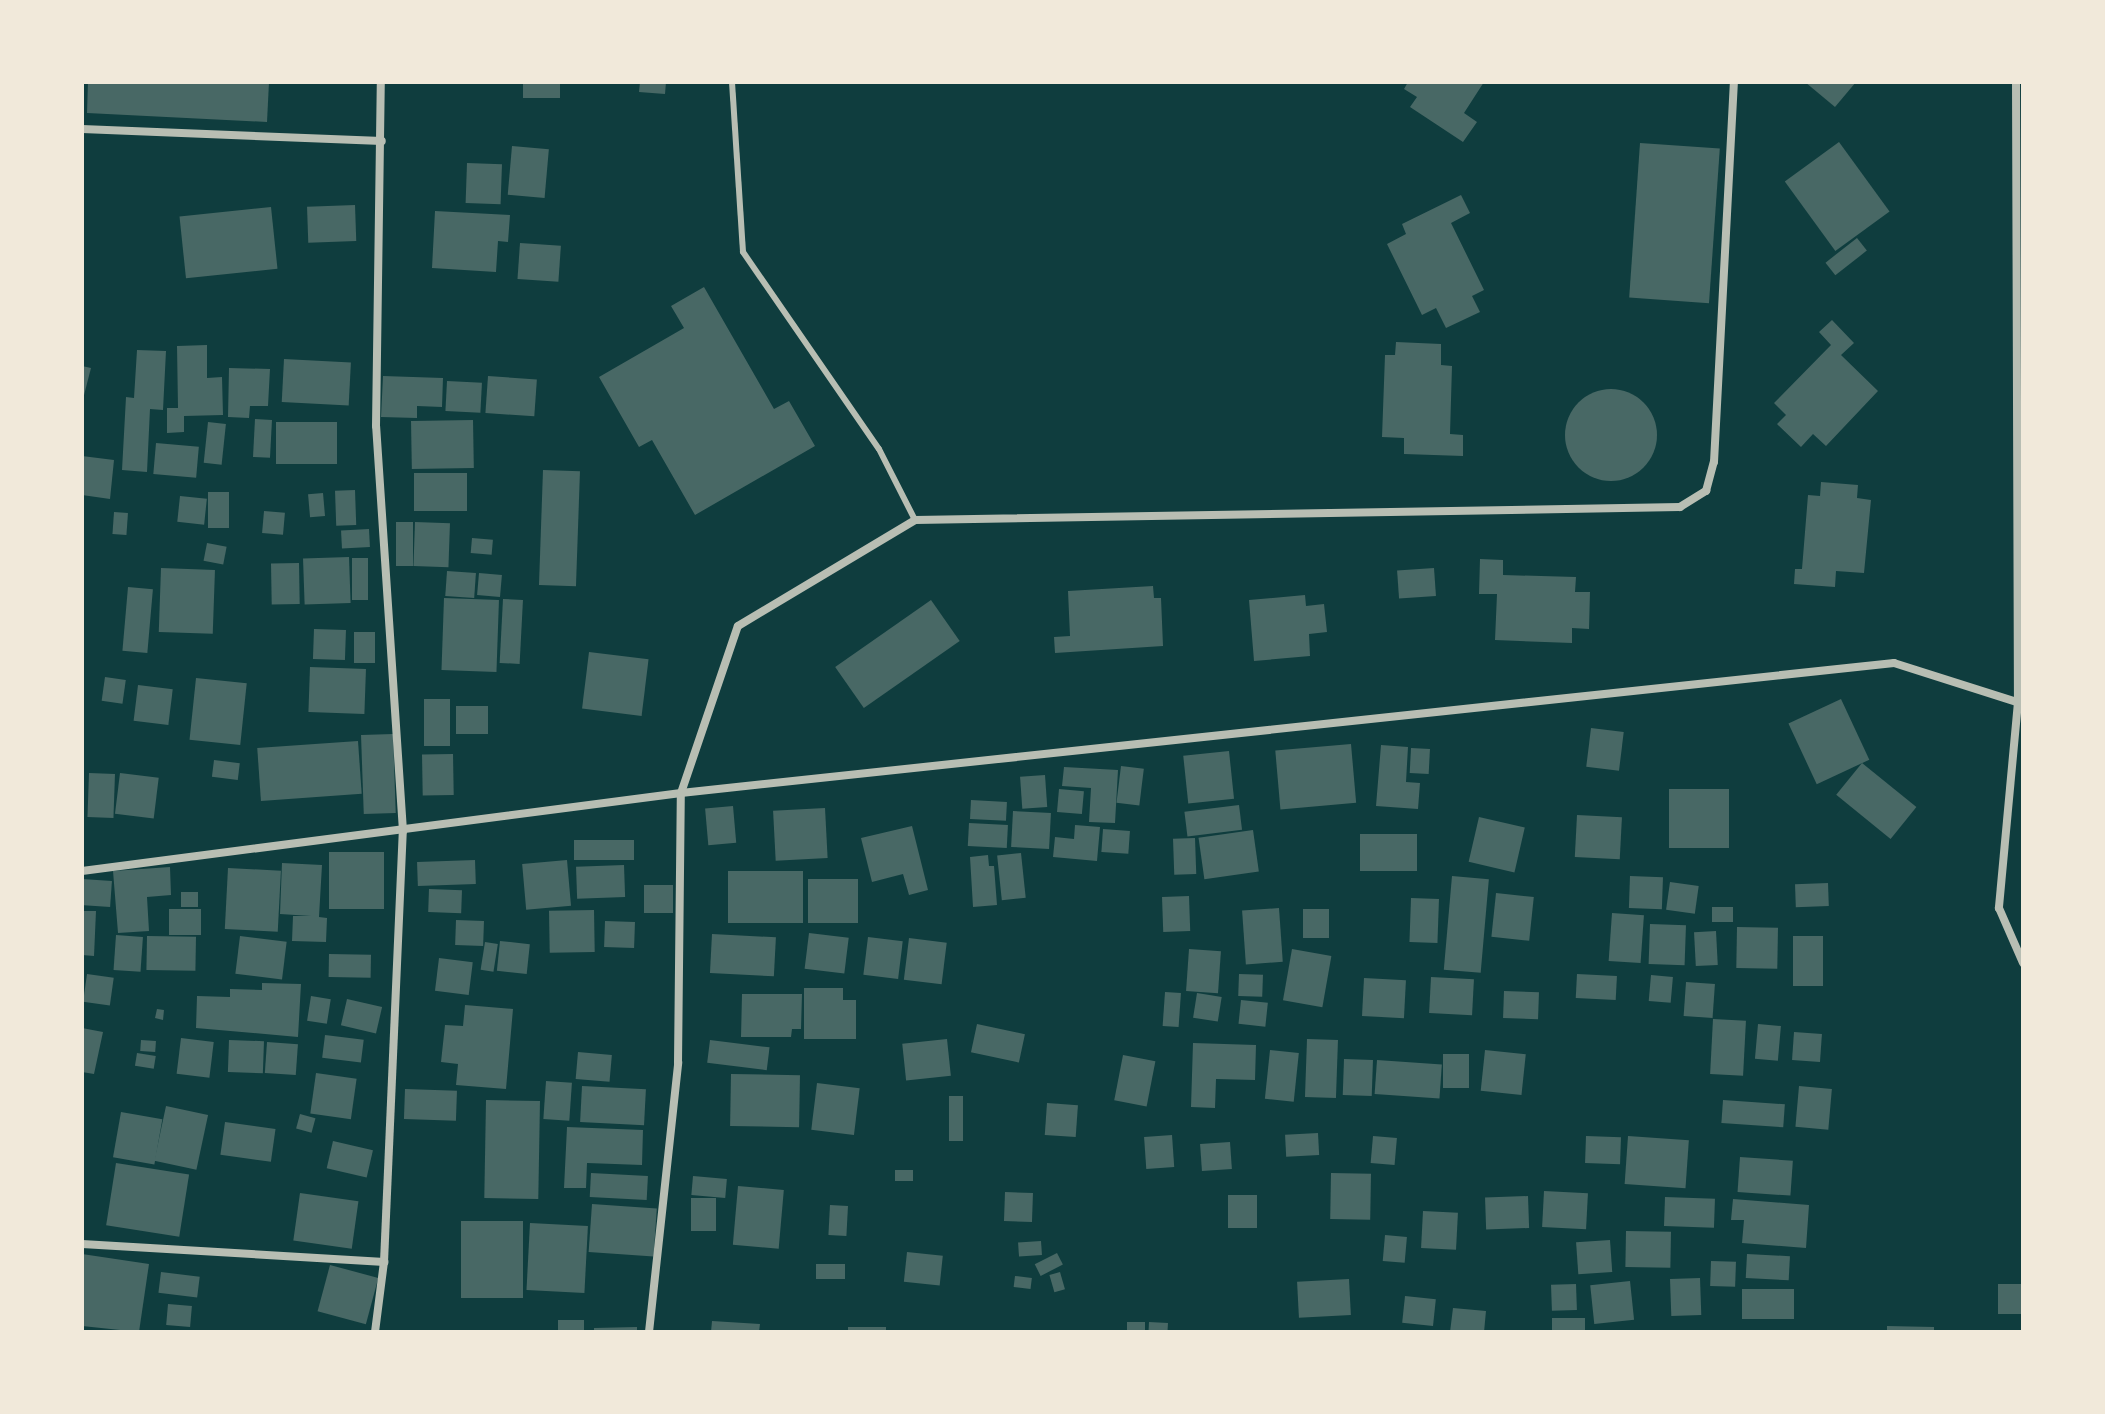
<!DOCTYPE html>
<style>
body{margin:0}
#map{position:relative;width:2105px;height:1414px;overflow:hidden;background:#0f3d3e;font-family:"Varela Round",sans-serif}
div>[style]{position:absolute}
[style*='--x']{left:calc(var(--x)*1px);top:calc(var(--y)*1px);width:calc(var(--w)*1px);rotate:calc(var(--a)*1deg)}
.building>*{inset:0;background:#486865;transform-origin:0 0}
.round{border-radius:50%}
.service>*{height:6px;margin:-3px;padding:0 3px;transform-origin:3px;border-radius:3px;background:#b8beb3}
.minor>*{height:8px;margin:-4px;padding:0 4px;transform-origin:4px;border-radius:4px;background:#b8beb3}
span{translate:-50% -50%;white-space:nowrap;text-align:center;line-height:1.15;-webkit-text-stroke:6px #f1e9da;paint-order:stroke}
.frame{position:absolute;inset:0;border:84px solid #f1e9da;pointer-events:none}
</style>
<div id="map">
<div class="building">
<i style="clip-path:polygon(88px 82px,269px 82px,267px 122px,87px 113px)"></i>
<i style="left:523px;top:82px;width:37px;height:16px"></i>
<i style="clip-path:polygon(640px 82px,666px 82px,665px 94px,639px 92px)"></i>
<i style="clip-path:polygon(1408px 82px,1484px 82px,1464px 113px,1477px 122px,1463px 142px,1410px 107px,1417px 97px,1404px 89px)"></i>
<i style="clip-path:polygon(1805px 82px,1856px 82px,1835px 107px)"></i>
<i style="left:1839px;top:142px;width:86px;height:67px;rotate:54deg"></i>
<i style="left:1640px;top:143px;width:80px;height:155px;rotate:4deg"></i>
<i style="left:512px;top:146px;width:37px;height:49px;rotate:5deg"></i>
<i style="left:467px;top:163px;width:35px;height:40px;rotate:2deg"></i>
<i style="clip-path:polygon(1461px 195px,1470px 213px,1451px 223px,1484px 290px,1472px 296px,1480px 312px,1446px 328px,1436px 308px,1422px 315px,1387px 244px,1406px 234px,1402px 224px)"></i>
<i style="left:355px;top:205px;width:36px;height:48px;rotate:88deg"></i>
<i style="left:271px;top:207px;width:62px;height:92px;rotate:84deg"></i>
<i style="clip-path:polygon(435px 211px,510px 215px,508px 242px,498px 241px,496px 272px,432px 268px)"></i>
<i style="left:1857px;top:238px;width:16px;height:40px;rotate:52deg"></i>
<i style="left:520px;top:243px;width:41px;height:36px;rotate:4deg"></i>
<i style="clip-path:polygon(704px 287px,774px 409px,789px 401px,815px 446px,695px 515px,652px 440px,639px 447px,599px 377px,684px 328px,671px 306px)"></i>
<i style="clip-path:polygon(1832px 320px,1854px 343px,1841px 355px,1878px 391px,1826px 446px,1813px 434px,1801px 447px,1777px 424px,1786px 415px,1774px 403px,1831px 345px,1819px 332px)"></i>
<i style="clip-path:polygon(1396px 342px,1441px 344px,1441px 365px,1452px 366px,1450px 434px,1463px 435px,1463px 456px,1404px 454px,1404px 438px,1382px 437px,1385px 355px,1395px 355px)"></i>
<i style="clip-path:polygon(207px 345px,207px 378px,222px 377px,223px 415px,184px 416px,184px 432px,167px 433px,167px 408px,178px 408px,177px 346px)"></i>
<i style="clip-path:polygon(137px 350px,166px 351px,163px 410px,150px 409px,147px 472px,122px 470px,126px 397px,134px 398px)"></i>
<i style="left:284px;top:359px;width:67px;height:43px;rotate:3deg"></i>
<i style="clip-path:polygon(82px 366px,91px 368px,83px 399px,82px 399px)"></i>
<i style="clip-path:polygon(229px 368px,270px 369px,268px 406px,250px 406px,249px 418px,228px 417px)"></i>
<i style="clip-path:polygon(383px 376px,443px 378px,442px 407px,417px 406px,417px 418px,381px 417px)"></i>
<i style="left:488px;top:376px;width:49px;height:37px;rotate:4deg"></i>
<i style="left:447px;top:381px;width:35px;height:30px;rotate:3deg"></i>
<i class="round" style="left:1565px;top:389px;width:92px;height:92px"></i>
<i style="left:255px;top:419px;width:17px;height:38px;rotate:3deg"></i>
<i style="left:473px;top:420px;width:48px;height:62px;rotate:89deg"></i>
<i style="left:208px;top:422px;width:18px;height:41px;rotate:6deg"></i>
<i style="left:337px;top:422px;width:42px;height:61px;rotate:90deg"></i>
<i style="left:156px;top:443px;width:43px;height:31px;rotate:5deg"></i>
<i style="clip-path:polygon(82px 456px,114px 460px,110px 499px,82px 495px)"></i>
<i style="left:543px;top:470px;width:37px;height:115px;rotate:2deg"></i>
<i style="left:414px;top:473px;width:53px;height:38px"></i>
<i style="clip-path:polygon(1821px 482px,1858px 485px,1857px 498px,1871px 500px,1864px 573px,1836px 571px,1835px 587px,1794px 584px,1795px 569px,1802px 569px,1808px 495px,1820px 496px)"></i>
<i style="left:355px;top:490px;width:35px;height:20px;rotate:88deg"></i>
<i style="left:208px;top:492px;width:21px;height:36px"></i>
<i style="left:323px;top:493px;width:23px;height:15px;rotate:85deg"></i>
<i style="left:180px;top:496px;width:27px;height:26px;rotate:6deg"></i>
<i style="left:264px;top:511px;width:21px;height:22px;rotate:5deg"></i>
<i style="left:114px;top:512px;width:14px;height:22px;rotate:4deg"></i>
<i style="left:396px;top:522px;width:17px;height:44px"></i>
<i style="left:415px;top:522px;width:35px;height:44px;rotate:2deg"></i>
<i style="left:369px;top:529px;width:18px;height:28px;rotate:87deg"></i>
<i style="left:472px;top:538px;width:21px;height:15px;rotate:5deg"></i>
<i style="left:207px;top:543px;width:20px;height:18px;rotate:11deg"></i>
<i style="left:349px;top:557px;width:46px;height:46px;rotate:88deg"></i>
<i style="left:352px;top:558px;width:16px;height:42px"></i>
<i style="clip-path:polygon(1480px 559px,1503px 560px,1503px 575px,1576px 577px,1575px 592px,1590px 592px,1589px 629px,1572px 628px,1572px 643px,1495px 640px,1497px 594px,1479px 594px)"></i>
<i style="left:299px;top:563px;width:41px;height:28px;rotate:89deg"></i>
<i style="left:161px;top:568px;width:54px;height:64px;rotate:2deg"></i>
<i style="left:1434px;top:568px;width:28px;height:37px;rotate:86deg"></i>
<i style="left:447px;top:571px;width:29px;height:25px;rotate:4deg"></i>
<i style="left:479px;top:573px;width:23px;height:22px;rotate:5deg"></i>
<i style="clip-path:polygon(1153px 586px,1154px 598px,1161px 598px,1163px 646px,1055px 653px,1054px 637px,1070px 636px,1068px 591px)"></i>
<i style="left:128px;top:587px;width:25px;height:64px;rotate:5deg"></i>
<i style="clip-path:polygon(1305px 595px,1306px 606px,1324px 604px,1327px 632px,1309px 634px,1310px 656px,1254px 661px,1249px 600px)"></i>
<i style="left:444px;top:598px;width:55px;height:72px;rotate:2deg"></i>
<i style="left:503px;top:599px;width:20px;height:64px;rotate:3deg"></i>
<i style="left:931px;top:600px;width:50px;height:117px;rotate:55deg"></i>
<i style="left:314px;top:629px;width:32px;height:30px;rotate:2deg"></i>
<i style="left:354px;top:632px;width:21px;height:31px"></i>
<i style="left:589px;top:652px;width:60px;height:57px;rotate:7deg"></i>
<i style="left:310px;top:667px;width:56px;height:45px;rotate:2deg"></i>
<i style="left:105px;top:677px;width:21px;height:24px;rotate:8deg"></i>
<i style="left:196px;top:678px;width:51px;height:62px;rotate:6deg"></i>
<i style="left:138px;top:685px;width:35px;height:36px;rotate:7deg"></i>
<i style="left:424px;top:699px;width:26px;height:47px"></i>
<i style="left:1841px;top:699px;width:67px;height:58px;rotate:65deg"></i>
<i style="left:456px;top:706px;width:32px;height:28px"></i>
<i style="left:1591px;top:728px;width:33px;height:39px;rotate:7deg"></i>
<i style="left:393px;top:734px;width:79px;height:32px;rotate:88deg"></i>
<i style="left:358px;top:741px;width:53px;height:101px;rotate:86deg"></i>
<i style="left:1351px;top:744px;width:59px;height:76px;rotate:85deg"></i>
<i style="clip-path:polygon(1381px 745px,1408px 747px,1406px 782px,1420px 783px,1418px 809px,1376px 806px)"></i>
<i style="left:1411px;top:748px;width:19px;height:25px;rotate:3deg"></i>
<i style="left:1229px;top:751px;width:48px;height:46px;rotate:84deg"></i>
<i style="left:453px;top:754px;width:41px;height:31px;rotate:89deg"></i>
<i style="left:214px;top:760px;width:26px;height:17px;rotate:7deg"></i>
<i style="left:1862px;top:763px;width:70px;height:41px;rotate:39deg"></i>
<i style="left:1121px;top:766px;width:23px;height:37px;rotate:7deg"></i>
<i style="clip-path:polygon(1064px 767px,1118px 770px,1115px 823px,1089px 822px,1091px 788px,1062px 786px)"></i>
<i style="left:89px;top:773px;width:26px;height:44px;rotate:2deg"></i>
<i style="left:120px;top:773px;width:39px;height:41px;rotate:7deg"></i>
<i style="left:1045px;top:775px;width:32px;height:25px;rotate:86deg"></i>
<i style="left:1059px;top:789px;width:25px;height:23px;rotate:5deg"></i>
<i style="left:1669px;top:789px;width:60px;height:59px"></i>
<i style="left:971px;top:800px;width:36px;height:19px;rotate:3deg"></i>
<i style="left:1239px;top:805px;width:25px;height:55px;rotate:83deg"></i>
<i style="left:733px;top:806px;width:37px;height:28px;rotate:85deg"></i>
<i style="left:825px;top:808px;width:50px;height:52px;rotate:87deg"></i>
<i style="left:1013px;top:811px;width:38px;height:36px;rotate:3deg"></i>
<i style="left:1577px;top:815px;width:45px;height:42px;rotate:3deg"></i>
<i style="left:1479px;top:817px;width:47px;height:46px;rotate:13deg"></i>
<i style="left:969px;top:823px;width:39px;height:23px;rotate:3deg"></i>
<i style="clip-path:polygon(1075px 825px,1100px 827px,1097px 861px,1053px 857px,1055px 837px,1074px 839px)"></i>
<i style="clip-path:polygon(912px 826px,928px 890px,909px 895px,903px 874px,872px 882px,861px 838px)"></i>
<i style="left:1103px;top:829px;width:27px;height:23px;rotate:4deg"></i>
<i style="left:1253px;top:830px;width:42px;height:55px;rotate:82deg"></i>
<i style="left:1360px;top:834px;width:57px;height:37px"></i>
<i style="left:1195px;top:838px;width:36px;height:22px;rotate:88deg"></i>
<i style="left:574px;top:840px;width:60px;height:20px"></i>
<i style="left:329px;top:852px;width:55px;height:57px"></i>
<i style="left:1021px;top:853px;width:45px;height:24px;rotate:84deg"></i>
<i style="clip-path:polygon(988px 855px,989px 866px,994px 866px,997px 905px,973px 907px,970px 857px)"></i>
<i style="left:475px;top:860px;width:24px;height:58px;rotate:88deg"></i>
<i style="left:567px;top:860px;width:46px;height:45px;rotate:85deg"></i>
<i style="clip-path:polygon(282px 863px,322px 865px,319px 917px,327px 918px,326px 942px,292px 941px,293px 916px,311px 916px,280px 914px)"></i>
<i style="left:624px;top:865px;width:32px;height:48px;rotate:88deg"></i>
<i style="clip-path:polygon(170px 867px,171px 895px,147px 897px,149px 931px,118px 933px,113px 871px)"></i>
<i style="left:228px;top:868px;width:53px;height:61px;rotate:3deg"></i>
<i style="left:803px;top:871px;width:52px;height:75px;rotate:90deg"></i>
<i style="left:1452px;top:876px;width:37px;height:94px;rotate:5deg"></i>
<i style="left:1630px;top:876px;width:33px;height:32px;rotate:2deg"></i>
<i style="left:82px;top:879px;width:30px;height:26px;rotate:4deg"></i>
<i style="left:808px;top:879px;width:50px;height:44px"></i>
<i style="left:1670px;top:882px;width:29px;height:28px;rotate:8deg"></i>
<i style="left:1828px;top:883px;width:23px;height:33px;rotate:88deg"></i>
<i style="left:644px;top:885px;width:29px;height:28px"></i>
<i style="left:429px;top:889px;width:33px;height:23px;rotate:2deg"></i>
<i style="left:181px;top:892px;width:17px;height:15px"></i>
<i style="left:1496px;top:893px;width:38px;height:44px;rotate:6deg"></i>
<i style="left:1189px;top:896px;width:35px;height:27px;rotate:88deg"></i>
<i style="left:1411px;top:898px;width:28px;height:44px;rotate:2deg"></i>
<i style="left:1712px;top:907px;width:21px;height:15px"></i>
<i style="left:1279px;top:908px;width:54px;height:37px;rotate:86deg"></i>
<i style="left:201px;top:909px;width:26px;height:32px;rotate:90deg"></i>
<i style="left:1303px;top:909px;width:26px;height:29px"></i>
<i style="left:594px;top:910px;width:42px;height:45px;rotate:89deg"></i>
<i style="clip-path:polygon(82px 911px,96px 911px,94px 956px,82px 955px)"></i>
<i style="left:1612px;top:913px;width:32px;height:48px;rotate:4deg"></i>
<i style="left:456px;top:920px;width:28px;height:25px;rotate:2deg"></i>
<i style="left:605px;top:921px;width:30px;height:26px;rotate:2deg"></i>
<i style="left:1650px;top:924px;width:36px;height:40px;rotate:2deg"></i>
<i style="left:1737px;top:927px;width:41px;height:41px;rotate:1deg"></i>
<i style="left:1716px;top:931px;width:34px;height:22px;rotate:87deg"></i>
<i style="left:809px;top:933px;width:40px;height:36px;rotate:7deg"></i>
<i style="left:712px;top:934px;width:64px;height:39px;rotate:3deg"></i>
<i style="left:116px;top:935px;width:27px;height:35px;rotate:4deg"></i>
<i style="left:147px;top:936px;width:49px;height:34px;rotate:1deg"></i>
<i style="left:240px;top:936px;width:47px;height:38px;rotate:7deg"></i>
<i style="left:1793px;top:936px;width:30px;height:50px"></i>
<i style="left:868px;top:937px;width:35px;height:38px;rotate:7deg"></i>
<i style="left:909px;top:938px;width:38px;height:42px;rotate:7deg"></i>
<i style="left:500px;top:941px;width:30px;height:30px;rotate:6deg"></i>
<i style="left:485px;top:942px;width:13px;height:28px;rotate:9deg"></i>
<i style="left:1189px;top:949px;width:32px;height:42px;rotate:4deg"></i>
<i style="left:1292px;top:949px;width:40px;height:52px;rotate:10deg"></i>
<i style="left:329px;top:954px;width:42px;height:23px;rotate:1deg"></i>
<i style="left:439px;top:958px;width:34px;height:33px;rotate:7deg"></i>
<i style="left:87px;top:974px;width:27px;height:28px;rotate:8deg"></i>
<i style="left:1239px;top:974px;width:24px;height:22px;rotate:2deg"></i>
<i style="left:1577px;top:974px;width:40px;height:24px;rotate:3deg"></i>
<i style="left:1651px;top:975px;width:22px;height:26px;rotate:5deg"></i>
<i style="left:1431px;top:977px;width:43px;height:36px;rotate:3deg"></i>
<i style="left:1364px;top:978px;width:42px;height:38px;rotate:3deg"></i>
<i style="left:1686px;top:982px;width:29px;height:34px;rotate:4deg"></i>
<i style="clip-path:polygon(262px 983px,301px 984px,298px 1037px,196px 1028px,197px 996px,230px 997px,230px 989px,262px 990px)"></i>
<i style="clip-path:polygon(804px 988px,843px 988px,843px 1000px,856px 1000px,856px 1039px,804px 1039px)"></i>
<i style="left:1504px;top:991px;width:35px;height:27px;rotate:2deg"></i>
<i style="left:1165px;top:992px;width:16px;height:34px;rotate:4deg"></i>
<i style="left:1197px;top:993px;width:25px;height:25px;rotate:9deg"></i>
<i style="clip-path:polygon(742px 994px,802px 994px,801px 1029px,792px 1029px,791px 1037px,741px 1037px)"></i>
<i style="left:311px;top:996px;width:20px;height:25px;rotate:9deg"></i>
<i style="left:347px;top:999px;width:36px;height:27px;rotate:13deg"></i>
<i style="left:1241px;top:1000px;width:27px;height:24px;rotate:6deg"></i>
<i style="clip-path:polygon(465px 1005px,513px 1009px,506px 1089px,456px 1085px,458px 1064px,441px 1062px,445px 1025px,463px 1026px)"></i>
<i style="clip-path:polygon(157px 1009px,164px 1010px,163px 1020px,155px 1018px)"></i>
<i style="left:1713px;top:1019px;width:33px;height:55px;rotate:3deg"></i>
<i style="left:977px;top:1024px;width:49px;height:29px;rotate:12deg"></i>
<i style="left:1758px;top:1024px;width:23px;height:35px;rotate:5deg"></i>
<i style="clip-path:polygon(82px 1028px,103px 1032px,94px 1074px,82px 1072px)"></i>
<i style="left:1794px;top:1032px;width:28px;height:28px;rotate:4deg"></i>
<i style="left:325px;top:1035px;width:39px;height:23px;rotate:7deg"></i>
<i style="left:181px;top:1038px;width:33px;height:36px;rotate:7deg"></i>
<i style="left:947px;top:1039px;width:37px;height:45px;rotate:84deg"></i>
<i style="left:1307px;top:1039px;width:31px;height:58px;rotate:2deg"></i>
<i style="left:141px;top:1040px;width:15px;height:11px;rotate:4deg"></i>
<i style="left:229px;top:1040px;width:35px;height:32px;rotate:2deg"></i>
<i style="left:710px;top:1040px;width:60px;height:23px;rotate:7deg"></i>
<i style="left:267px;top:1042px;width:31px;height:31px;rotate:4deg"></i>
<i style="clip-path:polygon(1193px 1043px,1256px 1045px,1255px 1080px,1216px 1079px,1215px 1108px,1191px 1107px)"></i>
<i style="left:1270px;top:1050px;width:29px;height:49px;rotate:6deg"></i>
<i style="left:1485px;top:1050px;width:41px;height:41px;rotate:6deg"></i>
<i style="left:578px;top:1052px;width:34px;height:27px;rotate:5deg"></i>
<i style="left:137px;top:1053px;width:19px;height:13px;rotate:9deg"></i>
<i style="left:1443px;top:1054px;width:26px;height:34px"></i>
<i style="left:1123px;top:1055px;width:33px;height:46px;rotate:11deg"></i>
<i style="left:1344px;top:1059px;width:29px;height:36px;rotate:2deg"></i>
<i style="left:1377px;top:1060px;width:65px;height:34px;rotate:4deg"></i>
<i style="left:316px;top:1073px;width:41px;height:41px;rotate:8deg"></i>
<i style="left:731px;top:1074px;width:69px;height:52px;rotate:1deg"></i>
<i style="left:546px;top:1081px;width:26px;height:38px;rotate:4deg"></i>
<i style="left:817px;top:1083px;width:43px;height:47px;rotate:7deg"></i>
<i style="left:582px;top:1086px;width:64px;height:36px;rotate:3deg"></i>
<i style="left:1799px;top:1086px;width:33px;height:41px;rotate:5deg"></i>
<i style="left:405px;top:1089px;width:52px;height:30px;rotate:2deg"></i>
<i style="left:949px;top:1096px;width:14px;height:45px"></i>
<i style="left:486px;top:1100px;width:54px;height:98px;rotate:1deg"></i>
<i style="left:1723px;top:1100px;width:62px;height:23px;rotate:4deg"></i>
<i style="left:1047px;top:1103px;width:31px;height:32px;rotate:4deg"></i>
<i style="left:166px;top:1106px;width:43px;height:56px;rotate:12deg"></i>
<i style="left:121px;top:1112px;width:42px;height:46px;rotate:10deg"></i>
<i style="left:300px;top:1114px;width:16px;height:15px;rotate:15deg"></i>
<i style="left:225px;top:1122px;width:51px;height:33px;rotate:8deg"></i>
<i style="clip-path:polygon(567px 1127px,643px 1130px,642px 1165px,587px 1163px,586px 1188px,564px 1188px)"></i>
<i style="left:1318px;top:1133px;width:22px;height:33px;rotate:87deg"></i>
<i style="left:1172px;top:1135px;width:32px;height:28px;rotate:86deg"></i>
<i style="left:1373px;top:1136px;width:24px;height:27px;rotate:5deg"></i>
<i style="left:1586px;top:1136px;width:35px;height:27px;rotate:2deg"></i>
<i style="left:1628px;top:1136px;width:61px;height:48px;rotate:4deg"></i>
<i style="left:333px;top:1141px;width:41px;height:28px;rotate:13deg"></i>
<i style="left:1230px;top:1142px;width:27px;height:30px;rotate:86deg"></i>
<i style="left:1740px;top:1157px;width:53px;height:35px;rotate:4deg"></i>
<i style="left:116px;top:1163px;width:74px;height:63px;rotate:9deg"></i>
<i style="left:913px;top:1170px;width:11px;height:18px;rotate:90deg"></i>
<i style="left:591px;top:1173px;width:57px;height:24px;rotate:3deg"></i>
<i style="left:1331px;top:1173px;width:40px;height:46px;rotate:1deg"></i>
<i style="left:693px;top:1176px;width:34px;height:19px;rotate:5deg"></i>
<i style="left:738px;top:1186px;width:46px;height:59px;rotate:5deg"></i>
<i style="left:1544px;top:1191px;width:44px;height:36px;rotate:3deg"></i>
<i style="left:1005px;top:1192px;width:28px;height:29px;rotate:2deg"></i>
<i style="left:300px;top:1193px;width:59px;height:48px;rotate:8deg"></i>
<i style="left:1228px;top:1195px;width:29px;height:33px"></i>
<i style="left:1528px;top:1196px;width:32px;height:43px;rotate:88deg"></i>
<i style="left:1665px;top:1197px;width:50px;height:29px;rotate:2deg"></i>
<i style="left:716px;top:1198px;width:33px;height:25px;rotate:90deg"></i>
<i style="clip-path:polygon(1733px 1199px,1809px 1205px,1806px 1248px,1742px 1243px,1744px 1220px,1731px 1220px)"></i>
<i style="left:592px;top:1204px;width:65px;height:48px;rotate:4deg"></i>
<i style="left:830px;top:1205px;width:18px;height:30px;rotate:3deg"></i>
<i style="left:1423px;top:1211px;width:35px;height:37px;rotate:3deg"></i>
<i style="left:461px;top:1221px;width:62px;height:77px"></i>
<i style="left:530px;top:1223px;width:58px;height:67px;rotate:3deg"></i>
<i style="left:1626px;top:1231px;width:45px;height:36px;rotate:1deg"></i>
<i style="left:1385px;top:1235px;width:22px;height:26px;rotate:5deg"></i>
<i style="left:1610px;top:1240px;width:32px;height:34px;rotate:86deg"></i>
<i style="left:1041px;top:1241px;width:14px;height:23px;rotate:86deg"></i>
<i style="left:907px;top:1252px;width:36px;height:30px;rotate:6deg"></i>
<i style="left:1057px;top:1253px;width:13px;height:25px;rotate:63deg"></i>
<i style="clip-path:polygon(82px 1254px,149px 1264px,139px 1332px,82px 1326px)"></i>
<i style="left:1747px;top:1254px;width:43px;height:24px;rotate:3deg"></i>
<i style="left:1711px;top:1261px;width:25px;height:25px;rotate:2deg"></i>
<i style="left:816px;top:1264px;width:29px;height:15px"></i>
<i style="left:330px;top:1265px;width:50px;height:48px;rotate:15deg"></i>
<i style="left:161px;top:1272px;width:39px;height:21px;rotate:7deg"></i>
<i style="left:1060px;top:1272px;width:18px;height:11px;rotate:74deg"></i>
<i style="left:1015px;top:1276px;width:17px;height:11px;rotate:7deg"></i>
<i style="left:1700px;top:1278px;width:37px;height:30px;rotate:88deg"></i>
<i style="left:1349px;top:1279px;width:36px;height:52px;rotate:87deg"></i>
<i style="left:1630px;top:1281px;width:39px;height:40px;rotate:84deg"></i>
<i style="left:1576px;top:1284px;width:26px;height:25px;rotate:88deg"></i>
<i style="left:1998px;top:1284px;width:25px;height:30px"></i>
<i style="left:1742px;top:1289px;width:52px;height:30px"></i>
<i style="left:1405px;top:1296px;width:31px;height:27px;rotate:6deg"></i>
<i style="left:168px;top:1304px;width:24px;height:21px;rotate:5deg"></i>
<i style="clip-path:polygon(1453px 1308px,1486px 1311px,1484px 1332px,1450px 1332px)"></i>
<i style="left:1552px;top:1318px;width:33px;height:14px"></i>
<i style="left:558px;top:1320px;width:26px;height:12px"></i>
<i style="clip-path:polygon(712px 1321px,760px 1324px,759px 1332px,711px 1332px)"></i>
<i style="left:1127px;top:1322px;width:18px;height:10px"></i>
<i style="left:1149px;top:1322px;width:19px;height:10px;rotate:3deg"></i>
<i style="clip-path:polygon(1887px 1326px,1934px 1327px,1934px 1332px,1887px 1332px)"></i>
<i style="clip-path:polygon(637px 1327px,637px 1332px,594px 1332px,594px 1328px)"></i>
<i style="left:848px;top:1327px;width:38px;height:5px"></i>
</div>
<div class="service">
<i style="--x:732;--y:82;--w:170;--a:86.3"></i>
<i style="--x:743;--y:252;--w:239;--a:55.4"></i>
<i style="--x:879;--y:449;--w:80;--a:63.1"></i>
</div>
<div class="minor">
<i style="--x:2016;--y:82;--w:620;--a:89.82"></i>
<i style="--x:2018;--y:702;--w:207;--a:95.3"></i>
<i style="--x:1999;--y:908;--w:60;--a:66.4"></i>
<i style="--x:82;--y:129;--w:300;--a:2.3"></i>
<i style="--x:82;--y:871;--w:604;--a:-7.42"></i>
<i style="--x:681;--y:793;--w:1220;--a:-6.12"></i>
<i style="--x:1894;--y:663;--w:135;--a:17.6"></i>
<i style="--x:82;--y:1244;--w:303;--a:3.4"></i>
<i style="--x:375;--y:1332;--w:71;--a:-82.7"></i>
<i style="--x:384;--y:1262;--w:431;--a:-87.5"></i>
<i style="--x:403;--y:831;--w:406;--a:-93.8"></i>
<i style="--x:376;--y:426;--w:344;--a:-89.2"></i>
<i style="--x:649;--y:1332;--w:271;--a:-83.8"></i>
<i style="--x:678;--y:1063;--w:270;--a:-89.4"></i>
<i style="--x:681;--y:793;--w:176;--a:-71.2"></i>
<i style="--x:738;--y:626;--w:206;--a:-30.9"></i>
<i style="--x:915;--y:520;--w:765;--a:-0.97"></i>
<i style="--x:1680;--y:507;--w:31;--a:-32"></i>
<i style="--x:1706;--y:491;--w:30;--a:-75"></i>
<i style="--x:1714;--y:462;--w:381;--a:-87"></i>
</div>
<div class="frame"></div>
</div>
